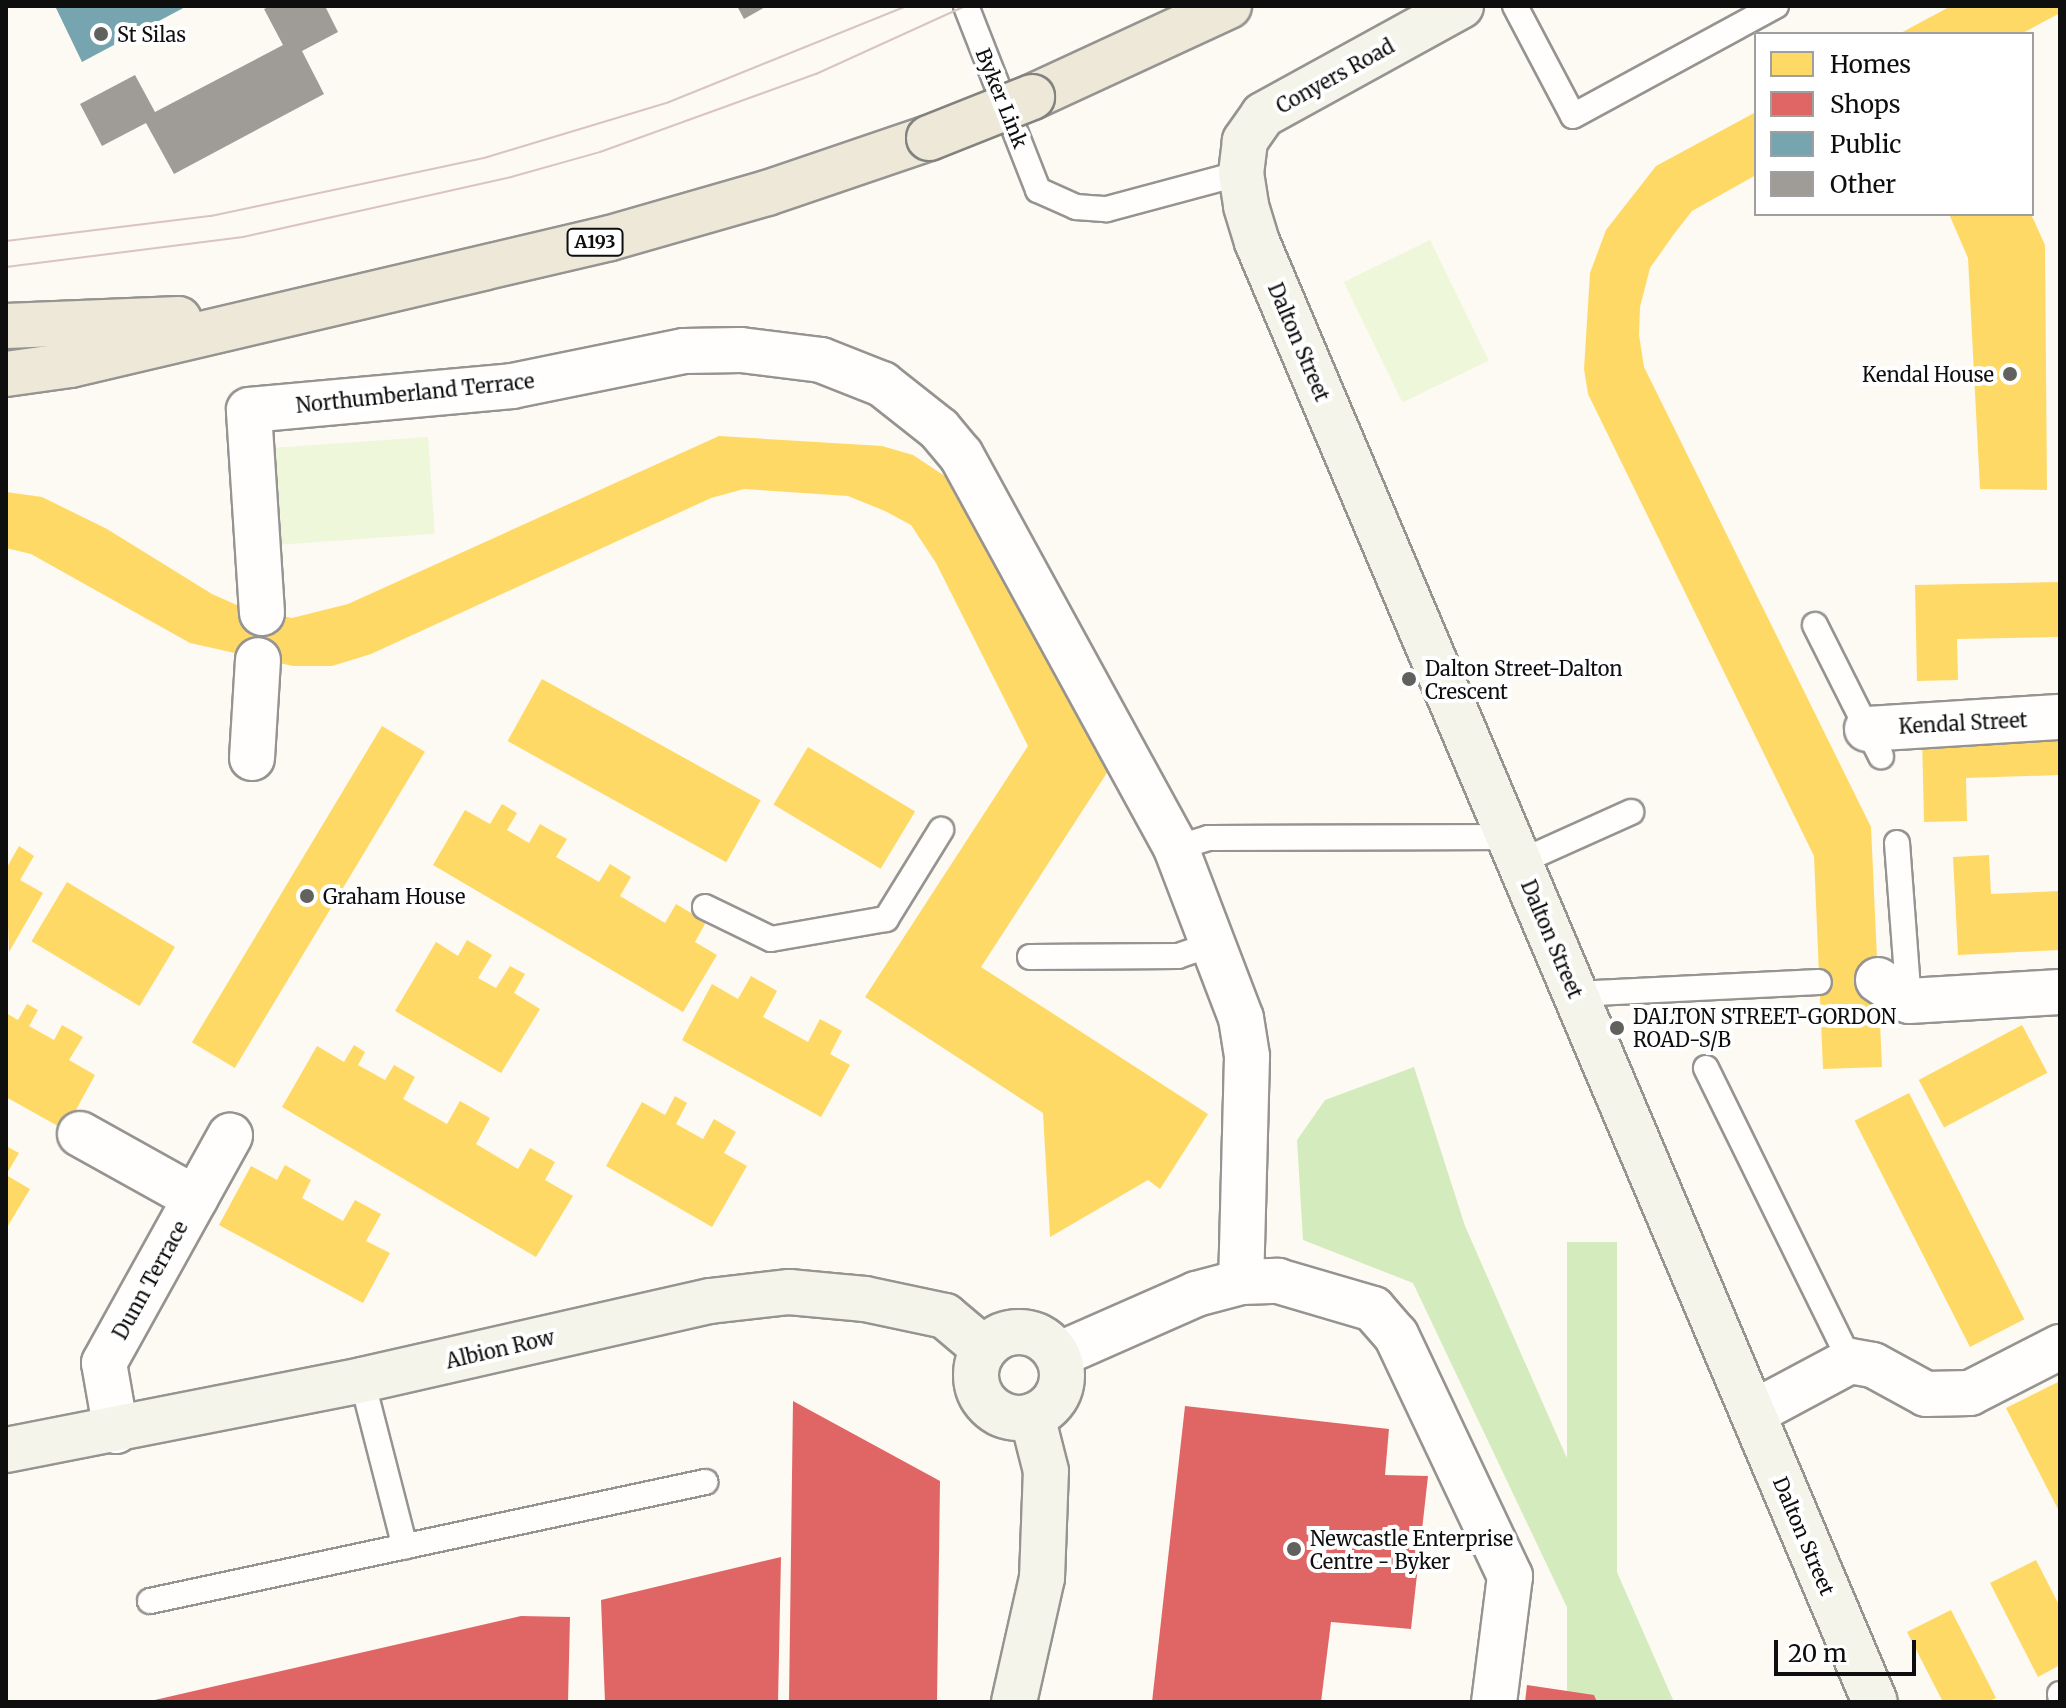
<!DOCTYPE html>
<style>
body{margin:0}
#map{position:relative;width:2066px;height:1708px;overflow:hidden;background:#fcfaf2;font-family:Merriweather,serif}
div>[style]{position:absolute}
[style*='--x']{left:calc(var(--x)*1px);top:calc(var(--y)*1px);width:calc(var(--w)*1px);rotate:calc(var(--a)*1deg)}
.forest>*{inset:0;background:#d4ecbd;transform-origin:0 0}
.pitch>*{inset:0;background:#eef7da;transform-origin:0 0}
.homes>*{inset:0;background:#ffd966;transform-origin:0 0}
.shops>*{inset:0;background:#e06666}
.public>*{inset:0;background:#76a5af}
.building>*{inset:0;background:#9f9c98}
.roads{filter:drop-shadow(2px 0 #959491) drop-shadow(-2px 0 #959491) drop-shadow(0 2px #959491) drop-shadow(0 -2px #959491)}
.lane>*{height:24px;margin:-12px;padding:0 12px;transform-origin:12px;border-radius:12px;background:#fffefd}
.street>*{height:44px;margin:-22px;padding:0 22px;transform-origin:22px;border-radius:22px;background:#fffefd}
.secondary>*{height:44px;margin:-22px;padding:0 22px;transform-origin:22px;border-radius:22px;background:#f5f4ea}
.secondary>.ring{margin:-22px;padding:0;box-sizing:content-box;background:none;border:44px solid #f5f4ea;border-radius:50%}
.primary>*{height:44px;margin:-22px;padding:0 22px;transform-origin:22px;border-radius:22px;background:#ede8d8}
.tram>*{height:2px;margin:-1px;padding:0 1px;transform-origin:1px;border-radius:1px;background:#d9c4c2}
.bridges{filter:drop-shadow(2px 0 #82827e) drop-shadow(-2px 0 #82827e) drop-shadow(0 2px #82827e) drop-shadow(0 -2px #82827e)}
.primary-bridge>*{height:44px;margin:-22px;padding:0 22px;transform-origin:22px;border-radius:22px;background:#ede8d8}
.dots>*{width:22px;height:22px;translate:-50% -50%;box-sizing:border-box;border:4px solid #fff;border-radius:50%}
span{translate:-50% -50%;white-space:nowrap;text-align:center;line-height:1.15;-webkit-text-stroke:8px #fff;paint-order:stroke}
.shield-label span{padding:2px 6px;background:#fff;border:2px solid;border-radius:6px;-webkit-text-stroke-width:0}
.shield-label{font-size:18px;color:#0e0e0e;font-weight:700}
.poi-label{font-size:20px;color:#0e0e0e}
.left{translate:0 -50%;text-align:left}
.right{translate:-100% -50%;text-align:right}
.street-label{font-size:20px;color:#0e0e0e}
.frame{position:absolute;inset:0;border:8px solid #0e0e0e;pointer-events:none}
.legend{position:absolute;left:1754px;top:32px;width:280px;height:184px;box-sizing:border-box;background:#fff;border:2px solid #9f9f9f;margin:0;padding:10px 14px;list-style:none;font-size:24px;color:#0e0e0e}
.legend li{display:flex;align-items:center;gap:16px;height:40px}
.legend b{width:40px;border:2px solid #9f9f9f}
.scale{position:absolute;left:1774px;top:1640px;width:142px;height:36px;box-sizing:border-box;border:4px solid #0e0e0e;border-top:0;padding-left:10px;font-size:24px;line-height:28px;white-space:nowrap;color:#0e0e0e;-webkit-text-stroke:6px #fff;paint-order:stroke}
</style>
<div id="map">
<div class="forest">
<i style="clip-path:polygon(1414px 1067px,1465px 1226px,1674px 1702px,1612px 1702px,1413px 1283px,1303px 1240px,1297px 1140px,1325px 1100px)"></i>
<i style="left:1567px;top:1242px;width:50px;height:505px"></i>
</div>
<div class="pitch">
<i style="left:1430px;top:240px;width:134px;height:96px;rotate:64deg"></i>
<i style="left:428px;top:437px;width:97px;height:153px;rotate:86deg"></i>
</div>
<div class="homes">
<i style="clip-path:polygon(1951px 6px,2060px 6px,2060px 13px,2021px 34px,1899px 34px)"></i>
<i style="clip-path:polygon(1756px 112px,1756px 175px,1692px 211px,1674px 234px,1650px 268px,1640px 307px,1639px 335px,1644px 367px,1871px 827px,1882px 1067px,1823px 1069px,1814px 856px,1588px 394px,1584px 369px,1590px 273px,1606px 230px,1656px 166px)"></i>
<i style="clip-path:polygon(1949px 214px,2031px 214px,2045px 245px,2047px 490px,1980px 489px,1968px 258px)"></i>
<i style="clip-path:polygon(719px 436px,882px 446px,913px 455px,966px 490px,1114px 762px,981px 967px,1208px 1114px,1160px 1189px,1148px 1180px,1050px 1237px,1043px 1113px,865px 997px,1028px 746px,936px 563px,911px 525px,885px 511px,848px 496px,744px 489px,711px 498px,371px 654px,332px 666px,293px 666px,190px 643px,31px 554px,6px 548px,6px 492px,42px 497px,107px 529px,212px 594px,248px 610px,292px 618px,348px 604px)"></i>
<i style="clip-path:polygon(2060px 582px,2060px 637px,1957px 639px,1958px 680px,1917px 681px,1915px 585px)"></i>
<i style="left:542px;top:679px;width:250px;height:71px;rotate:29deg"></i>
<i style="left:382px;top:726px;width:50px;height:369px;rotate:31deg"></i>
<i style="clip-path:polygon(2060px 733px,2060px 775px,1966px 778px,1967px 821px,1924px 822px,1922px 736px)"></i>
<i style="left:808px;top:747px;width:125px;height:67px;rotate:31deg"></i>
<i style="clip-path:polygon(502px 804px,517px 813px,507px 830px,529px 843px,540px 824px,552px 831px,567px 839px,556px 857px,599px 882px,610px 864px,631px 877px,620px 896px,665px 923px,676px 904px,706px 922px,695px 942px,717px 955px,683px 1012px,433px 865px,465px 810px,490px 824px)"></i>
<i style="clip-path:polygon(19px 846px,34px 856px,20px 880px,43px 893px,9px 952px,6px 869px)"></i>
<i style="clip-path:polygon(1989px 855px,1991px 894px,2060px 891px,2060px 950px,1958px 955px,1953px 857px)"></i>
<i style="left:67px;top:882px;width:126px;height:69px;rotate:31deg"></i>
<i style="clip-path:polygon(467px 940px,492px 955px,478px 978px,496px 988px,510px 966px,525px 974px,514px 993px,540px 1009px,501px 1073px,395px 1011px,436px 942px,458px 956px)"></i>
<i style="clip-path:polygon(751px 976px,777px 991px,763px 1017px,808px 1042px,820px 1019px,842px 1031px,830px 1054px,850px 1065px,821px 1117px,682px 1040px,712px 984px,738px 999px)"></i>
<i style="clip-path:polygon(27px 1004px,38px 1010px,29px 1026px,54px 1040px,62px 1025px,83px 1037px,69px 1060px,95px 1075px,65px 1130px,6px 1097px,6px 1013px,18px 1020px)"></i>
<i style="left:2022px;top:1025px;width:54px;height:117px;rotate:62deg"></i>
<i style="clip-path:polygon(354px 1045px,365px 1052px,358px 1065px,385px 1080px,394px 1065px,415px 1077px,403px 1099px,447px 1124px,460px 1101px,490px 1118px,476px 1144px,518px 1169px,530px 1148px,555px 1162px,545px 1180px,573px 1196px,536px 1257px,282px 1107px,317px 1046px,344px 1062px)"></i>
<i style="left:1909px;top:1093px;width:254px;height:61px;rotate:63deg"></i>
<i style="clip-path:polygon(675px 1096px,687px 1103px,676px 1124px,703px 1139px,714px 1119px,736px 1132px,724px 1153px,747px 1166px,712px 1227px,606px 1166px,642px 1102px,665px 1115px)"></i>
<i style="clip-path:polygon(6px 1146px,19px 1153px,6px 1175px,30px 1189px,6px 1229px)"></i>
<i style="clip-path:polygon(285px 1165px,311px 1180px,302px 1198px,343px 1221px,355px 1200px,381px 1214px,366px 1241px,390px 1253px,363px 1303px,219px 1225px,251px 1166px,277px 1180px)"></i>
<i style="clip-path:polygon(2060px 1381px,2060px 1513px,2006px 1408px)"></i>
<i style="clip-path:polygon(2036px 1560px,2060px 1607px,2060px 1665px,2038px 1677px,1990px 1583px)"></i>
<i style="clip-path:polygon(1951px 1610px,1996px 1698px,1987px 1702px,1943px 1702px,1907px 1632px)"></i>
</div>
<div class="shops">
<i style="clip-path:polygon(793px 1401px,940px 1481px,937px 1702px,789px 1702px)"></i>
<i style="clip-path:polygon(1185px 1406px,1389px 1429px,1385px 1475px,1428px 1476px,1411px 1629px,1331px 1622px,1321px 1702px,1152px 1702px)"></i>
<i style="clip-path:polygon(781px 1557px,778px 1702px,605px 1702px,601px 1600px)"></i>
<i style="clip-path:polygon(521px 1616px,570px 1617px,568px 1702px,146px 1702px)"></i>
<i style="clip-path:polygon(1527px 1685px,1594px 1695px,1597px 1702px,1525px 1702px)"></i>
</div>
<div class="public">
<i style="clip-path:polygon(55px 6px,187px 6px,82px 62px)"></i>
</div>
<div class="building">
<i style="clip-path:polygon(271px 6px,325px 6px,338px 32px,302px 51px,324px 94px,174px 174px,146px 123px,102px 146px,80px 104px,135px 75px,155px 112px,283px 45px,264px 9px)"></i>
<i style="clip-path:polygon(737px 6px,767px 6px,744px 19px)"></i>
</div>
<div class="roads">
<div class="lane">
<i style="--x:966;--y:6;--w:198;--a:68.6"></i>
<i style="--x:1038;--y:190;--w:42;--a:24.1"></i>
<i style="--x:1076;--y:207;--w:31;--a:4"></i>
<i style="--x:1107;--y:209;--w:139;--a:-15"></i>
<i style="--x:1515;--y:6;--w:124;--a:62.2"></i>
<i style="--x:1573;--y:116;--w:231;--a:-28.5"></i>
<i style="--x:1815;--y:625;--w:147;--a:63.3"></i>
<i style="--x:1897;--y:843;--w:158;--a:85.7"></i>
<i style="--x:1176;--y:848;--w:34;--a:-17"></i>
<i style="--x:1208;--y:838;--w:301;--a:-0.2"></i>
<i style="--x:1520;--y:862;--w:122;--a:-24.2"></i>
<i style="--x:705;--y:907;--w:73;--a:25.9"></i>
<i style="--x:771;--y:939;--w:117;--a:-9.9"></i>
<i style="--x:886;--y:919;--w:105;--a:-58.3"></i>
<i style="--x:1030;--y:957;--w:148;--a:-0.4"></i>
<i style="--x:1178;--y:956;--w:37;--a:-19"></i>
<i style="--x:1575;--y:994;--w:244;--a:-2.8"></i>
<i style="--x:1706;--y:1068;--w:326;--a:63.8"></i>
<i style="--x:362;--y:1380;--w:172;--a:75.6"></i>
<i style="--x:150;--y:1601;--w:568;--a:-12.1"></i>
<i style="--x:2060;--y:1694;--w:1;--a:90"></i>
</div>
<div class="street">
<i style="--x:262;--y:613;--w:203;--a:-93.7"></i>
<i style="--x:249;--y:410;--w:264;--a:-5.2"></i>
<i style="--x:512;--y:386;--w:176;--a:-11.5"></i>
<i style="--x:684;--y:351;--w:57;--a:-1"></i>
<i style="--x:741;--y:350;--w:81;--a:7.1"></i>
<i style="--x:821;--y:360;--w:66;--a:21.5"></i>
<i style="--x:882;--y:384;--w:73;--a:38.3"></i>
<i style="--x:939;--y:429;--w:34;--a:50"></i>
<i style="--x:961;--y:455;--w:448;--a:61.3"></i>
<i style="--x:1176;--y:848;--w:182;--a:69.1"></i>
<i style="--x:1241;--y:1018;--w:39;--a:81"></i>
<i style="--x:1247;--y:1057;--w:225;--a:91.5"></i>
<i style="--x:1867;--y:729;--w:193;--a:-3.6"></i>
<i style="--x:252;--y:758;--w:98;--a:-86.5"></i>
<i style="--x:1878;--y:980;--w:37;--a:34"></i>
<i style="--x:1909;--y:1001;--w:151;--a:-3.4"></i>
<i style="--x:80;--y:1134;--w:132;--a:29.1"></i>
<i style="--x:1058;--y:1355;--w:151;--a:-23.8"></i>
<i style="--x:1196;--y:1294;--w:47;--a:-14.9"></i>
<i style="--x:1241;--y:1282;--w:37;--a:-2"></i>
<i style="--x:1278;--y:1281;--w:99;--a:16.4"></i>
<i style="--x:1373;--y:1309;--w:35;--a:49"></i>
<i style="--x:1396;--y:1335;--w:267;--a:64.7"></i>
<i style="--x:1510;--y:1576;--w:127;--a:97.2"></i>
<i style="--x:1753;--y:1413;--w:110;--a:-28.2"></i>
<i style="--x:1850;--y:1361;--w:23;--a:10"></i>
<i style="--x:1873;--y:1365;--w:60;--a:28.7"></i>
<i style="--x:1926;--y:1394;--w:44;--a:-1.3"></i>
<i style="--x:1970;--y:1393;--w:101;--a:-27.1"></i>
<i style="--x:116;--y:1431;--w:69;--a:-100"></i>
<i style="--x:104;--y:1363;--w:260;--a:-61"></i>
</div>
<div class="secondary">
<i style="--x:1461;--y:6;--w:226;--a:151.2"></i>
<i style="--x:1263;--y:115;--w:32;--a:125"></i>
<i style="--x:1245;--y:141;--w:32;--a:97"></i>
<i style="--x:1241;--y:173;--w:33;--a:81"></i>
<i style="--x:1246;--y:206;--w:38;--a:73"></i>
<i style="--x:1257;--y:242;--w:1585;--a:67.06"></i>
<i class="ring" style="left:976px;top:1332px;width:42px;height:42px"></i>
<i style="--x:6;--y:1450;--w:363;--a:-11.1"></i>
<i style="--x:362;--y:1380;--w:357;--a:-12.8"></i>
<i style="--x:710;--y:1301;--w:80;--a:-6.5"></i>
<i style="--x:789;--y:1292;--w:76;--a:5.3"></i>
<i style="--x:865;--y:1299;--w:82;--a:12"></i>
<i style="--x:945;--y:1316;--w:51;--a:40.2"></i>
<i style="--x:1014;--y:1702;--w:127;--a:-77.3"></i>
<i style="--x:1042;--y:1578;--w:107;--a:-87.9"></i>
<i style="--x:1046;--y:1471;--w:57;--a:-104.3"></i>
</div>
<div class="primary">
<i style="--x:1032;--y:97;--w:217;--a:-24.8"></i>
<i style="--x:6;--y:326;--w:173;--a:-2.3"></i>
<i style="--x:6;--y:374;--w:65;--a:-8"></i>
<i style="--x:70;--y:365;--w:555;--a:-13.23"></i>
<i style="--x:610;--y:238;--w:163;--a:-16"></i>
<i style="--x:767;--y:193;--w:171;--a:-18.8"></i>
</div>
</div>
<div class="tram">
<i style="--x:6;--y:241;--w:207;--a:-7"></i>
<i style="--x:211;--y:216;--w:279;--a:-12"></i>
<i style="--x:484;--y:158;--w:193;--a:-16.8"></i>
<i style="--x:669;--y:102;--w:257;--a:-22"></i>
<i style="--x:6;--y:267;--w:239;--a:-7.2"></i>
<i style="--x:243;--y:237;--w:275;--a:-12.6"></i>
<i style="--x:511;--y:177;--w:92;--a:-15.7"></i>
<i style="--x:600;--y:152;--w:230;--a:-19.9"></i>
<i style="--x:816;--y:74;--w:164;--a:-24.5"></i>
</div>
<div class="bridges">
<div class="primary-bridge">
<i style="--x:929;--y:138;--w:111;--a:-21.7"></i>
</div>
</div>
<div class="dots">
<i style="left:101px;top:34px;background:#61615e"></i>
<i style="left:2010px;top:374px;background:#61615e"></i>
<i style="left:1409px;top:679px;background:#61615e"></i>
<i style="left:307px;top:896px;background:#61615e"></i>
<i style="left:1617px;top:1028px;background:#61615e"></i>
<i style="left:1294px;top:1549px;background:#61615e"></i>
</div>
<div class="shield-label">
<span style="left:595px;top:242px">A193</span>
</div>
<div class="poi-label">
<span class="left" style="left:117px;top:34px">St Silas</span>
<span class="right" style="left:1994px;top:374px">Kendal House</span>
<span class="left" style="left:1425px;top:680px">Dalton Street-Dalton<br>Crescent</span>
<span class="left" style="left:323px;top:896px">Graham House</span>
<span class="left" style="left:1633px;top:1028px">DALTON STREET-GORDON<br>ROAD-S/B</span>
<span class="left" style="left:1310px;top:1550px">Newcastle Enterprise<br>Centre - Byker</span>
</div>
<div class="street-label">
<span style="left:1335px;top:76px;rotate:-29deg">Conyers Road</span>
<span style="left:1002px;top:98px;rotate:68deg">Byker Link</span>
<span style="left:1299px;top:342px;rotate:67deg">Dalton Street</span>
<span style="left:415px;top:393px;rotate:-6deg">Northumberland Terrace</span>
<span style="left:1963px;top:723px;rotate:-3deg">Kendal Street</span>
<span style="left:1552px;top:939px;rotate:67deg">Dalton Street</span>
<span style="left:150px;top:1280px;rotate:-61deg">Dunn Terrace</span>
<span style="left:500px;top:1349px;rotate:-13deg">Albion Row</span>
<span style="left:1804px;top:1536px;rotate:67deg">Dalton Street</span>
</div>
<div class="frame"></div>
<ul class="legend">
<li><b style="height:22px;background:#ffd966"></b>Homes</li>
<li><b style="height:22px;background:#e06666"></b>Shops</li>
<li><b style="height:22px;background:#76a5af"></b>Public</li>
<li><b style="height:22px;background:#9f9c98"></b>Other</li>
</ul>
<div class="scale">20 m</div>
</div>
